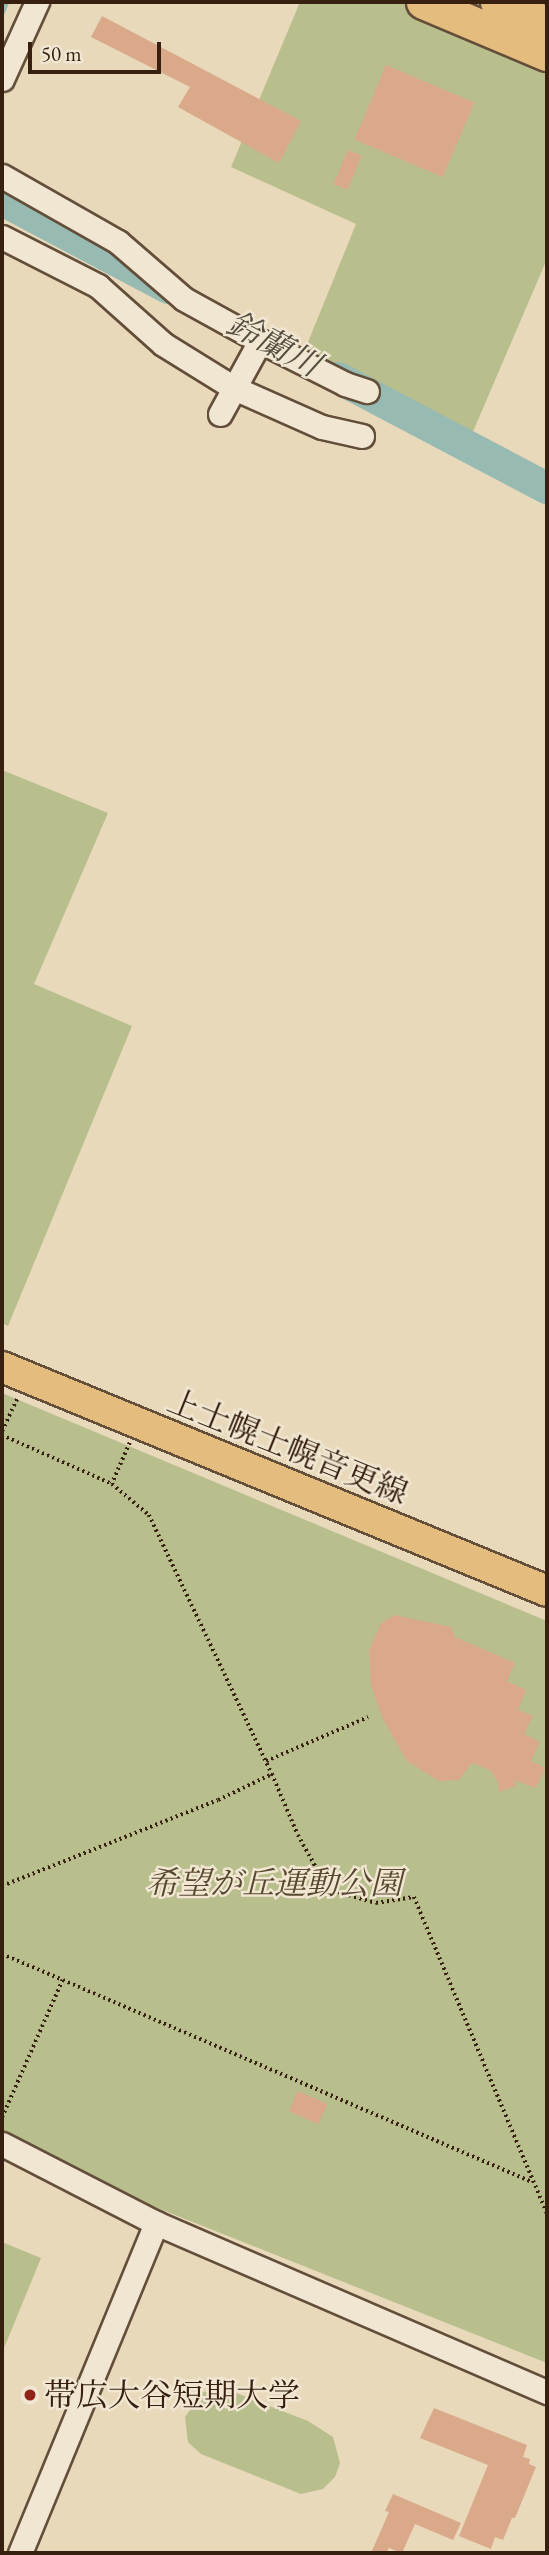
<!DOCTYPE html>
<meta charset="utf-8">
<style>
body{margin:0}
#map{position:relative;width:549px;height:2555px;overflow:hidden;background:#e8d9ba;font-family:"EB Garamond","Noto Serif JP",serif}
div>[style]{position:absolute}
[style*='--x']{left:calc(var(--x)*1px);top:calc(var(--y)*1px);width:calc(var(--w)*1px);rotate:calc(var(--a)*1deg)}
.green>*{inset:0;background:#b9be8d}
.stream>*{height:5px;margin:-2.5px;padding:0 2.5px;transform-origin:2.5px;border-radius:2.5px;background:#97bab3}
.river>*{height:32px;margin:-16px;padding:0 16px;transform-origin:16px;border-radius:16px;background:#97bab3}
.building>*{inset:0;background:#daa989;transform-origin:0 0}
.path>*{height:3.5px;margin-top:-1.75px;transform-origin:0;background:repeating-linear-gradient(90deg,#372010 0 2px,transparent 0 5.5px)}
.roads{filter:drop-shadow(2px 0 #634e3a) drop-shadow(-2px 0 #634e3a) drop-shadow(0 2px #634e3a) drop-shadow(0 -2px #634e3a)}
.minor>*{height:23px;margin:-11.5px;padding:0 11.5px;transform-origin:11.5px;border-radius:11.5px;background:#f0e6d2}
.major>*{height:30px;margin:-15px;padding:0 15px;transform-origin:15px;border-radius:15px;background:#e4bc7d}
.highway>*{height:33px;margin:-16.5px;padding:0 16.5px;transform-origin:16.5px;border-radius:16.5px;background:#e4bc7d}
.dots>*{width:19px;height:19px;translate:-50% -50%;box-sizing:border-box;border:4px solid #f0e6d2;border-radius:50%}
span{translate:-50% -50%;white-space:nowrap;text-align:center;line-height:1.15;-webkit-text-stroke:5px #f0e6d2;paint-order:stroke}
.street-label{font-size:32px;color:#372010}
.park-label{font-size:32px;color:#58482f;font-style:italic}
.poi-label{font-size:32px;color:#372010}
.left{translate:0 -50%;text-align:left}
.water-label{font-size:33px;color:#544e41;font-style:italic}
.frame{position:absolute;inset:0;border:4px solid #372010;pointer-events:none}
.scale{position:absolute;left:28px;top:42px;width:133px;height:32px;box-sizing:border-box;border:4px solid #372010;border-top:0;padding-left:9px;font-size:21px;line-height:24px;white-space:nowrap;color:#372010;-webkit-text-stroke:5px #f0e6d2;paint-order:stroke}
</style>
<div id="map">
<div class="green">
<i style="clip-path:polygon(300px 2px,547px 2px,547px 259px,472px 434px,302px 357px,356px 224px,231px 167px)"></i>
<i style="clip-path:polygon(2px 770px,108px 813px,34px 984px,132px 1026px,8px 1326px,2px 1323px)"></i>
<i style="clip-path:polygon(2px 1393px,547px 1621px,547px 2363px,2px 2146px)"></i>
<i style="clip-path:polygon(2px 2242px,41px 2258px,2px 2353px)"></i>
<i style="clip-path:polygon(226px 2389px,308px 2421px,333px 2437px,340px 2463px,335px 2477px,323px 2489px,301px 2494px,201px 2454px,188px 2442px,185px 2417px,203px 2392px)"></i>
</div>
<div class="stream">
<i style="--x:2;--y:12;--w:11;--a:-68"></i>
</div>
<div class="river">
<i style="--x:2;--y:200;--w:188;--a:27.9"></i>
<i style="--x:338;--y:378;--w:236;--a:27.8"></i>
</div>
<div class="building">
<i style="clip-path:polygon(102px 16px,301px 121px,279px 163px,178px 107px,190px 87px,91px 37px)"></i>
<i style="left:386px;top:65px;width:96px;height:81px;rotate:23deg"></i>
<i style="left:348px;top:150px;width:15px;height:37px;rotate:23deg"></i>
<i style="clip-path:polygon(395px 1615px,451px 1627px,455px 1637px,515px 1663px,507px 1681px,526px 1690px,518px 1710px,533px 1716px,524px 1734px,540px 1742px,531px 1761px,545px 1768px,536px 1788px,514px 1780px,516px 1786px,499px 1792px,498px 1782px,490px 1770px,472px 1763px,459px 1780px,439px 1781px,407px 1761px,383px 1719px,371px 1686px,369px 1650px,381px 1623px)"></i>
<i style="left:298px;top:2091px;width:32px;height:22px;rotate:24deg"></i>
<i style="clip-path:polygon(434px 2408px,527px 2445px,523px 2457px,530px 2459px,529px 2464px,536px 2467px,515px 2518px,512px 2518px,503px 2540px,495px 2537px,491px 2549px,459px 2536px,488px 2465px,420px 2438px)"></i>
<i style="clip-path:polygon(393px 2494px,461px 2523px,453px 2540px,415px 2524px,402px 2553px,389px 2548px,386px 2553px,371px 2553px,389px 2512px,385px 2511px)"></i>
</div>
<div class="path">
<i style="--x:2;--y:1431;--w:35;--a:-65"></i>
<i style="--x:2;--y:1435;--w:120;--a:24"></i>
<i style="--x:130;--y:1443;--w:45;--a:113.7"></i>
<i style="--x:112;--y:1484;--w:48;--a:40"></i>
<i style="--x:149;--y:1515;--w:287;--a:64.6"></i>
<i style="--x:266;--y:1761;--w:111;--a:-23.3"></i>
<i style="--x:2;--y:1886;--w:232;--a:-21.7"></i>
<i style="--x:218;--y:1800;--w:60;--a:-25.7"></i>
<i style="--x:272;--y:1774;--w:66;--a:66.9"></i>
<i style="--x:298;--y:1835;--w:62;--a:60.9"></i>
<i style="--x:328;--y:1889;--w:50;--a:16.3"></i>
<i style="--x:376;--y:1903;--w:38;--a:-9"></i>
<i style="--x:414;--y:1897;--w:343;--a:67.2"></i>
<i style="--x:2;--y:1954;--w:66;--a:23.1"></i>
<i style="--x:63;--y:1980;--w:151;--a:113.8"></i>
<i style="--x:63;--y:1980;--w:511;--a:23.3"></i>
</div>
<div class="roads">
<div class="minor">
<i style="--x:2;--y:79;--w:85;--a:-65.6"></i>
<i style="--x:2;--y:176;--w:133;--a:29.6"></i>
<i style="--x:118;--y:242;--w:87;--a:40.8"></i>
<i style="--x:184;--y:299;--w:87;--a:28.9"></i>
<i style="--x:260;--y:341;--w:95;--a:26.8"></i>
<i style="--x:345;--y:384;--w:23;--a:18"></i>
<i style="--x:2;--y:237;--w:108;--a:27"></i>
<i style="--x:98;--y:286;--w:87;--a:41.7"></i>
<i style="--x:163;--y:344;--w:84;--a:31.8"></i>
<i style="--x:234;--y:388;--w:96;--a:23.9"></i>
<i style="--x:322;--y:427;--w:41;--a:12.7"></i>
<i style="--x:220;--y:414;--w:83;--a:-61.3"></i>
<i style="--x:2;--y:2144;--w:173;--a:27.2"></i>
<i style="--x:156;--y:2223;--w:426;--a:23.4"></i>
<i style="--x:20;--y:2553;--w:357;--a:-67.6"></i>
</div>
<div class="major">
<i style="--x:2;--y:1367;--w:589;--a:22.34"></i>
</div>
<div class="highway">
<i style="--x:423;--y:2;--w:134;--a:22.8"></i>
<i style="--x:497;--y:2;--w:54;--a:22.8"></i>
</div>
</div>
<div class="dots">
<i style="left:30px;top:2395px;background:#8f2418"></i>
</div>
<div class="street-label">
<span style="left:288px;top:1447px;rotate:22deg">上士幌士幌音更線</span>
</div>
<div class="park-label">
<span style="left:274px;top:1883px">希望が丘運動公園</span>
</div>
<div class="poi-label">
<span class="left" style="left:44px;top:2395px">帯広大谷短期大学</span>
</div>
<div class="water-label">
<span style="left:274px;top:344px;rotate:28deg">鈴蘭川</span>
</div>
<div class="frame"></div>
<div class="scale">50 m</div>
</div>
